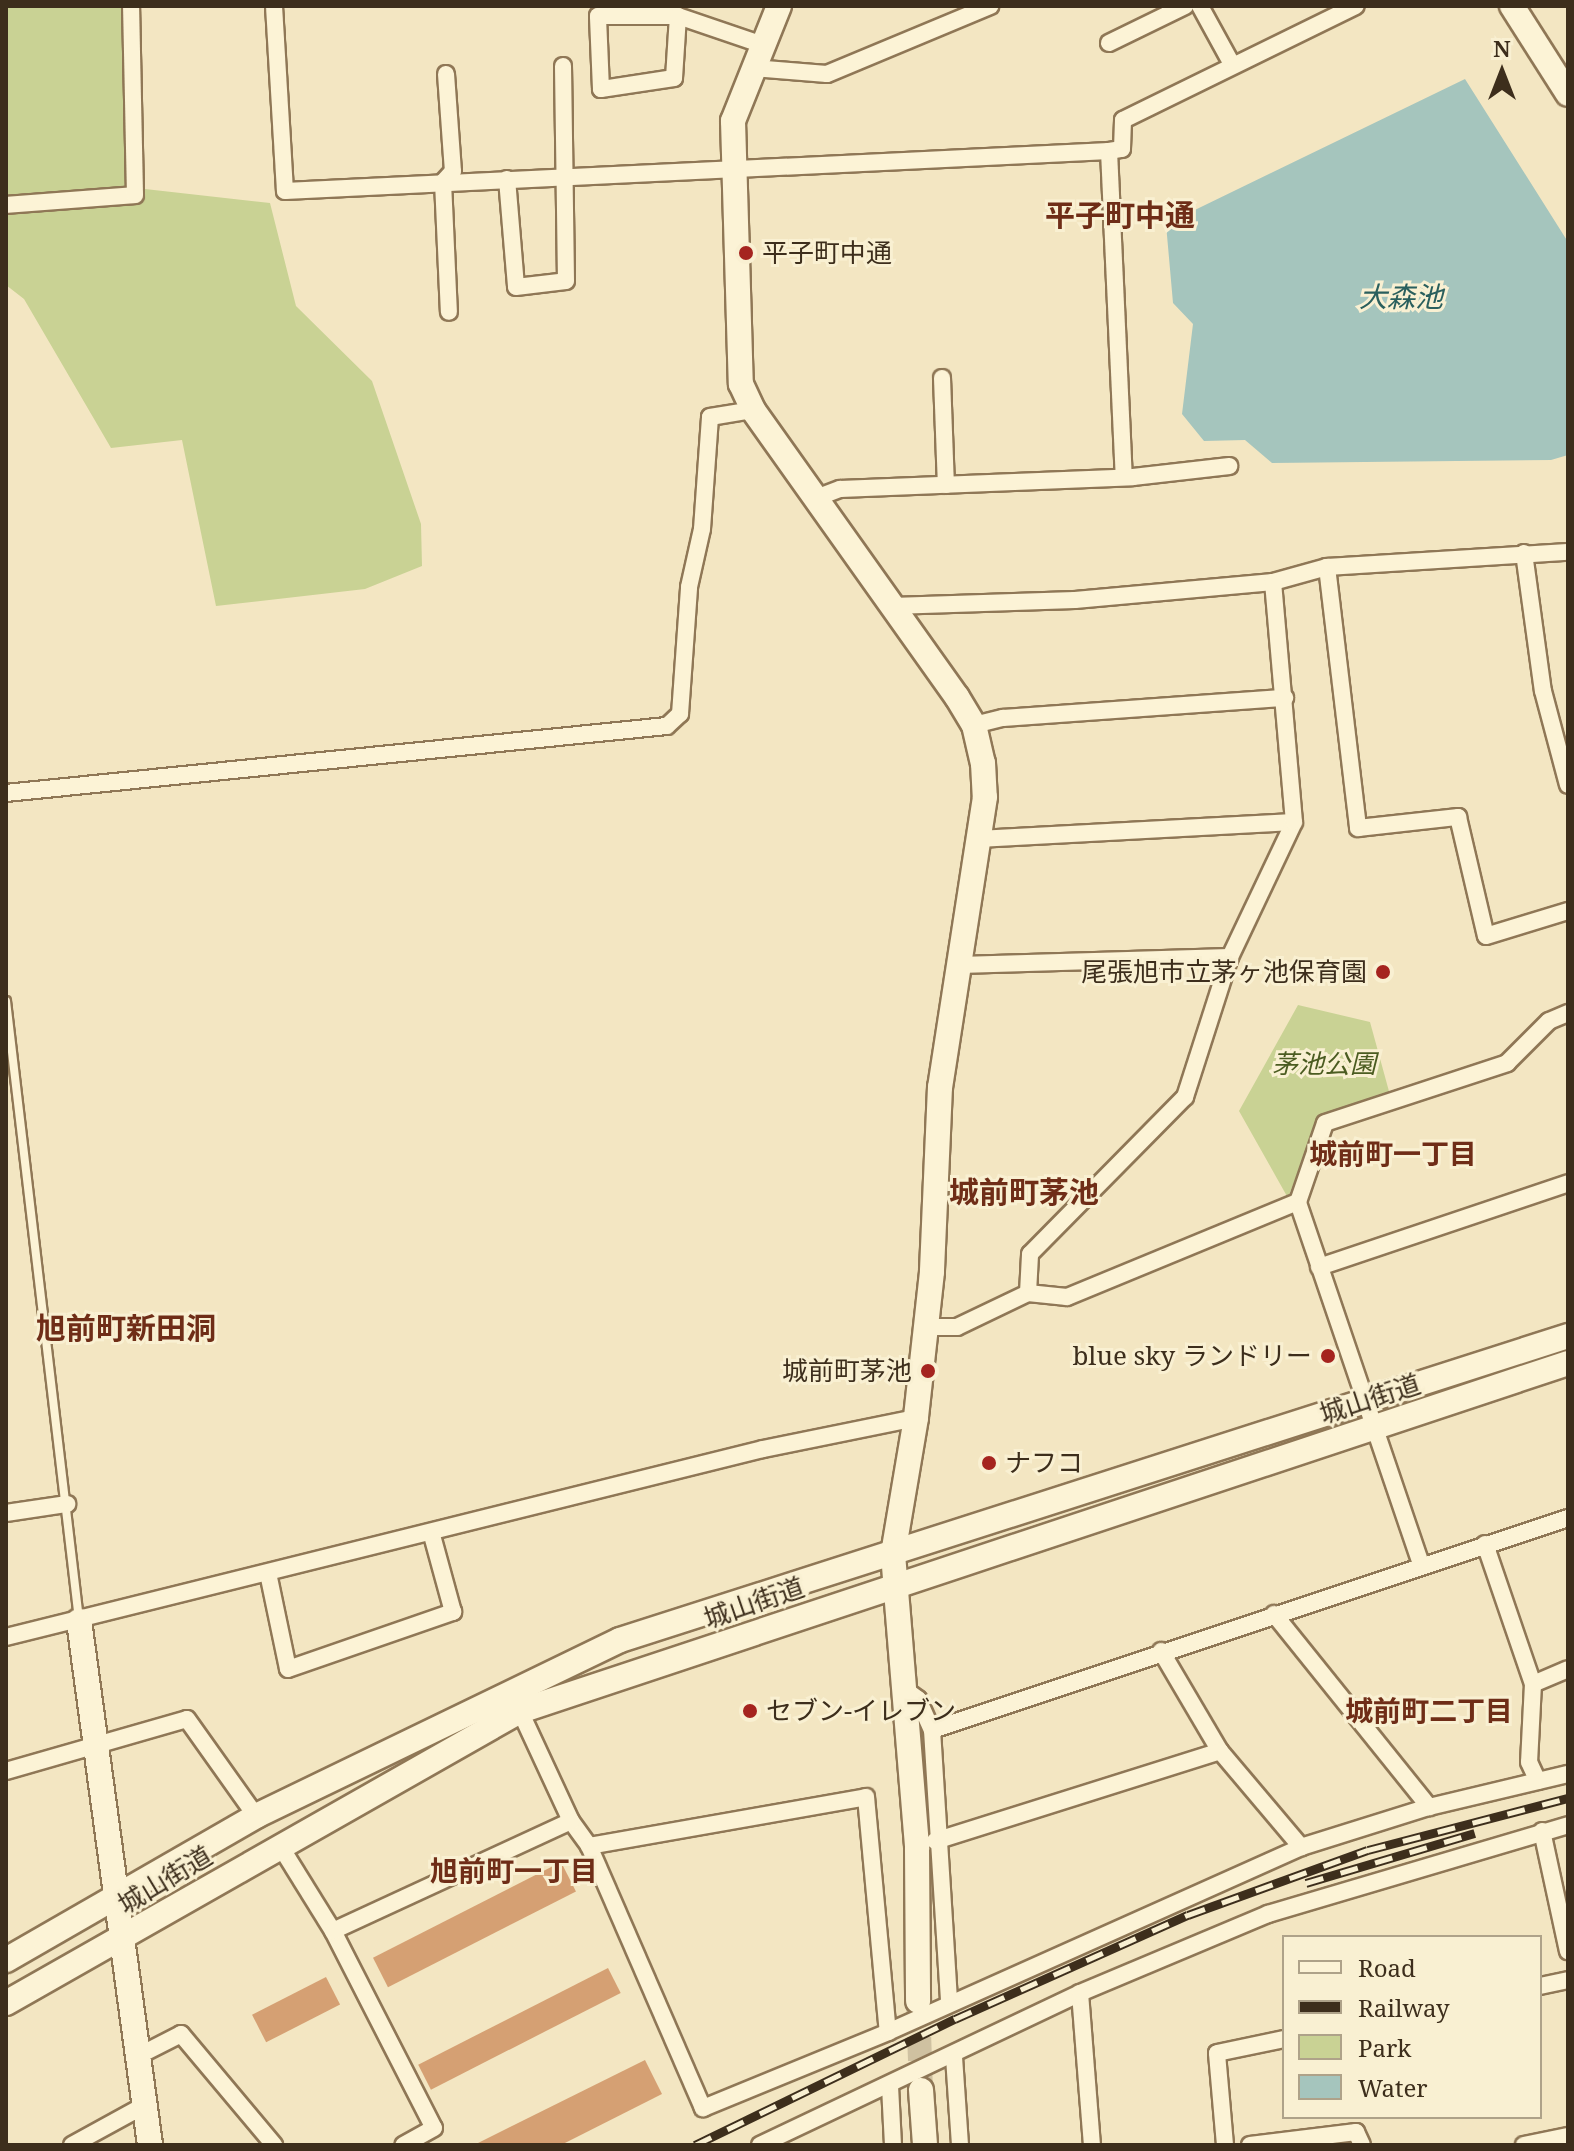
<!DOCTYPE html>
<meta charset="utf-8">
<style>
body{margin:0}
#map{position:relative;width:1574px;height:2151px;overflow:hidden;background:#f3e6c2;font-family:"Noto Serif","Noto Sans JP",serif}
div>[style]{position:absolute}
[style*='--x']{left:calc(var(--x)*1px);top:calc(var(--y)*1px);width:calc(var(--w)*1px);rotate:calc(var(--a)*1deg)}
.green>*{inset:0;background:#c9d294}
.water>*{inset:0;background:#a5c5bd}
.building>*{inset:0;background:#d5a073;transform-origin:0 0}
.secondary-tunnel>*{height:24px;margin-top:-12px;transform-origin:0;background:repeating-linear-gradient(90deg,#cfc1a1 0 24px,transparent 0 36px)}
.roads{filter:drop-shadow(2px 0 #8f7756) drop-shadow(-2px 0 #8f7756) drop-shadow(0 2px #8f7756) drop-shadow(0 -2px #8f7756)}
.lane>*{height:8px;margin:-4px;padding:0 4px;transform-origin:4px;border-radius:4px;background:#fcf3d6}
.street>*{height:16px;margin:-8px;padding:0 8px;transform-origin:8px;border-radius:8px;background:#fcf3d6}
.secondary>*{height:24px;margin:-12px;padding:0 12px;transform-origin:12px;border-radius:12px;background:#fcf3d6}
.rail>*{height:9px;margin-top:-4.5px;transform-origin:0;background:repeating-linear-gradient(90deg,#f9f0d2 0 18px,#3d2e1c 0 36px);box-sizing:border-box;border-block:2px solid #3d2e1c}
.dots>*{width:22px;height:22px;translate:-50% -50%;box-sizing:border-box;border:4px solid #f9f0d2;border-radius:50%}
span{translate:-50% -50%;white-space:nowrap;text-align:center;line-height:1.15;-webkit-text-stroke:6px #f9f0d2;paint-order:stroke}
.poi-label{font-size:26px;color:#3d2e1c}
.left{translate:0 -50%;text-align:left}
.right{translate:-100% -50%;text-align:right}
.park-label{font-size:26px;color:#4b5c21;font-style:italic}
.street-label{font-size:26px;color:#3d2e1c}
.water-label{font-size:28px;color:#2a5f5d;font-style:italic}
.neighbourhood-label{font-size:28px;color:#6f2d17;font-weight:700}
.quarter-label{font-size:30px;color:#6f2d17;font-weight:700}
.frame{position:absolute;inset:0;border:8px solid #3d2e1c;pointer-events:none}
.legend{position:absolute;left:1282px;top:1935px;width:260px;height:184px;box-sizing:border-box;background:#f9f0d2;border:2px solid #aea289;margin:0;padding:10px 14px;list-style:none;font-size:24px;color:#3d2e1c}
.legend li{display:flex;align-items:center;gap:16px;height:40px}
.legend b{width:40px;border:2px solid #aea289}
.north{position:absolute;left:1462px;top:32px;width:80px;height:80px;-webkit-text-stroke:6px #f9f0d2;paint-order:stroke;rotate:0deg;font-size:22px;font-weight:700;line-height:32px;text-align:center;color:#3d2e1c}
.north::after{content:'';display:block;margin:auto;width:28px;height:36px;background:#3d2e1c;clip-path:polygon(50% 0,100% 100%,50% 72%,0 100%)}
</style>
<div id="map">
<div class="green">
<i style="clip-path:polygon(6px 6px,128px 6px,145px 189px,270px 203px,296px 306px,372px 381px,421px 524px,422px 566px,365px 589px,216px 606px,182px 440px,111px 448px,24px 299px,6px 285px)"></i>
<i style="clip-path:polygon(1298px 1005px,1370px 1022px,1390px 1095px,1317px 1121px,1288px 1198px,1239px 1111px)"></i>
</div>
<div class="water">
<i style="clip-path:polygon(1465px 79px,1568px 242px,1568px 455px,1551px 460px,1272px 463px,1245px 440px,1204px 441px,1182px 414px,1193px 324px,1173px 303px,1166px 224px)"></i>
</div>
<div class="building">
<i style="left:561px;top:1862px;width:33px;height:211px;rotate:63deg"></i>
<i style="left:608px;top:1968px;width:28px;height:213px;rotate:63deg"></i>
<i style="left:326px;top:1977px;width:31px;height:83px;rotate:63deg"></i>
<i style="clip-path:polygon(645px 2060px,662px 2094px,561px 2145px,474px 2145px)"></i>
</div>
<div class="secondary-tunnel">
<i style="--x:918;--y:2001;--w:89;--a:88.1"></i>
</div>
<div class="roads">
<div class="lane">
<i style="--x:6;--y:1001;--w:623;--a:83.27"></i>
</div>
<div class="street">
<i style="--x:274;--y:6;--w:185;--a:86.6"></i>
<i style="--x:285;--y:191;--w:825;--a:-2.78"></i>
<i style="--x:1109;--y:151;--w:13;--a:-9"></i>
<i style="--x:1122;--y:149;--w:29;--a:-88"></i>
<i style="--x:1123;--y:120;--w:259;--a:-26.1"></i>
<i style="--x:1200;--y:6;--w:68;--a:61.2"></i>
<i style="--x:678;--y:16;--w:62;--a:93.7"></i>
<i style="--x:674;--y:78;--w:74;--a:171.4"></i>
<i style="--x:601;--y:89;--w:73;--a:-92.4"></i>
<i style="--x:598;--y:16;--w:80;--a:0"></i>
<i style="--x:678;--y:16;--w:90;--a:18.8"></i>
<i style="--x:1109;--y:43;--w:85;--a:-26"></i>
<i style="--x:753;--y:68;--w:74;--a:4.6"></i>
<i style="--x:827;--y:74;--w:177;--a:-22.6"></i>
<i style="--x:446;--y:74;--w:97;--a:85.9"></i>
<i style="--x:453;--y:171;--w:15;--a:132"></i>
<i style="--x:443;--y:182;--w:130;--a:87.4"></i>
<i style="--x:1109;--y:151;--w:326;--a:87.4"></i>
<i style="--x:507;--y:179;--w:108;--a:85.2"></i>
<i style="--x:516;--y:287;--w:50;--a:-6.8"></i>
<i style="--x:566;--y:281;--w:215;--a:-90.8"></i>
<i style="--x:6;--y:205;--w:129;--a:-4.4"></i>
<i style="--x:135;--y:195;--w:189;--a:-91.2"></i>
<i style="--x:942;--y:378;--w:107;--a:87.9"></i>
<i style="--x:816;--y:498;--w:26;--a:-21"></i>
<i style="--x:840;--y:489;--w:293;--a:-2.3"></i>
<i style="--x:1133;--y:477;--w:97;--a:-6.5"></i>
<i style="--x:1524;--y:553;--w:139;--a:82.2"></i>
<i style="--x:1543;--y:691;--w:97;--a:75.1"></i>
<i style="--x:1327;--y:567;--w:263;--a:83.2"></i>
<i style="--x:1358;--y:828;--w:101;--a:-6.3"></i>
<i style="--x:1458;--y:817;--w:122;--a:76.8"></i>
<i style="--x:1486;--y:936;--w:86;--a:-17"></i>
<i style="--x:892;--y:606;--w:183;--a:-1.9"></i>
<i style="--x:1075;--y:600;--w:199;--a:-5.2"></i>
<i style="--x:1273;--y:582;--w:56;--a:-15.5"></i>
<i style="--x:1327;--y:567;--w:241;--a:-3.6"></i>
<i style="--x:974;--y:725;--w:30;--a:-14"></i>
<i style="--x:1003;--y:718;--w:283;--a:-4.1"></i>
<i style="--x:6;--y:793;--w:664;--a:-5.79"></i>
<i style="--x:667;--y:726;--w:18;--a:-43"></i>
<i style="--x:680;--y:714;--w:127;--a:-85.9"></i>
<i style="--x:689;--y:587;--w:59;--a:-77.4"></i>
<i style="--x:702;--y:529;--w:112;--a:-85.9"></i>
<i style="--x:710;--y:417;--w:44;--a:-9.2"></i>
<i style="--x:978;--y:839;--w:316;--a:-3.1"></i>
<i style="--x:959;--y:965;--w:271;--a:-1.7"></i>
<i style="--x:1319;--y:1267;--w:263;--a:-18.6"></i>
<i style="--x:1028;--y:1293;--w:39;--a:-87"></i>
<i style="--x:1030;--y:1254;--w:221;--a:-45.4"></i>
<i style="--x:1185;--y:1097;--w:147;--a:-72.2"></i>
<i style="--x:1230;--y:957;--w:149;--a:-64.6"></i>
<i style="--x:1294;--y:822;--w:241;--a:-95"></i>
<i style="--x:926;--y:1327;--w:31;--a:0"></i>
<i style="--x:957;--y:1327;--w:79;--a:-25.6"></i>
<i style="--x:1028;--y:1293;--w:39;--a:6"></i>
<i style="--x:1067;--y:1297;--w:250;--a:-22.4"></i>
<i style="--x:6;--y:1513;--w:62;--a:-8.4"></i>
<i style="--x:1485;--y:1544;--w:148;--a:71.1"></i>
<i style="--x:1533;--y:1684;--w:78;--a:92.9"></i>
<i style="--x:1529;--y:1762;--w:21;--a:65"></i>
<i style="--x:1421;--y:1564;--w:382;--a:-108.8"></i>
<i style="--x:1298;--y:1202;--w:83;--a:-71.1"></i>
<i style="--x:1325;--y:1123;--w:192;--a:-18.2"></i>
<i style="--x:1507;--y:1063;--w:59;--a:-45"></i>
<i style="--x:1549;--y:1021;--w:21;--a:-23"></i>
<i style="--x:268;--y:1573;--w:98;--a:78.2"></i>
<i style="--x:288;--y:1669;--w:175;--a:-19.1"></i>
<i style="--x:453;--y:1612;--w:80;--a:-105.3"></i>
<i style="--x:1274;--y:1614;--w:248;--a:51.2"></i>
<i style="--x:6;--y:1637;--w:780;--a:-13.95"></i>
<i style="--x:763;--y:1449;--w:156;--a:-11.5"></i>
<i style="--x:1161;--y:1651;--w:116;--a:59.5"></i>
<i style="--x:1220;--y:1751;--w:126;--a:49.8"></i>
<i style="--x:1533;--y:1684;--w:38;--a:-23"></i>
<i style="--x:907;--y:1691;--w:14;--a:36"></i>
<i style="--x:918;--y:1699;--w:34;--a:66"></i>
<i style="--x:932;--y:1730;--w:273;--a:86.4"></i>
<i style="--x:520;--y:1711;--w:121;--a:65.1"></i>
<i style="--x:571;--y:1821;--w:31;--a:54"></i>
<i style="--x:589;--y:1846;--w:286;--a:66.5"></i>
<i style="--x:703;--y:2108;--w:200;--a:-22.3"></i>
<i style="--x:888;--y:2032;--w:453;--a:-24.1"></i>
<i style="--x:1301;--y:1847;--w:134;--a:-17.4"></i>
<i style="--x:1429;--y:1807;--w:143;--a:-13.4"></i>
<i style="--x:932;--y:1730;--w:670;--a:-18.43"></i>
<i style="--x:6;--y:1771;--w:188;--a:-16"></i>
<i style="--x:187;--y:1719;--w:119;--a:54.6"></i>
<i style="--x:1542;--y:1831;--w:123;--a:77.8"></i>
<i style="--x:935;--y:1841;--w:299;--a:-17.5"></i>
<i style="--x:279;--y:1844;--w:102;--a:58.2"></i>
<i style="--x:333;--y:1931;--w:221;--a:62.9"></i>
<i style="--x:434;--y:2128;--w:35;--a:151"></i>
<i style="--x:589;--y:1846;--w:281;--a:-10"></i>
<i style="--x:866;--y:1797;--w:236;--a:84.7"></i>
<i style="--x:333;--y:1931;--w:262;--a:-24.8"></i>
<i style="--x:1540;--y:1986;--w:29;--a:-12"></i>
<i style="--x:1080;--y:1993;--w:152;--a:85.5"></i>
<i style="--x:140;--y:2055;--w:46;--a:-27.1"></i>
<i style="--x:181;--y:2034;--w:145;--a:50"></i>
<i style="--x:954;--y:2057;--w:88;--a:86.1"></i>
<i style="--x:890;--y:2086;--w:59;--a:87.1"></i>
<i style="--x:72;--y:2145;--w:83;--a:-28.7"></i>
<i style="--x:760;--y:2145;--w:354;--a:-25.4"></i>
<i style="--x:1080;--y:1993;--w:204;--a:-22.8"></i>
<i style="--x:1268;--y:1914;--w:313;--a:-16.5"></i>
<i style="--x:1225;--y:2145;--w:92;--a:-95"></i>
<i style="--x:1217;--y:2053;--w:68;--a:-11.8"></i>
<i style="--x:1250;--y:2145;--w:107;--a:-7"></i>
<i style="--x:1356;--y:2132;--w:14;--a:65"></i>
<i style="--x:1524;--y:2145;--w:45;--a:-11.6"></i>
</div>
<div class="secondary">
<i style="--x:779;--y:6;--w:124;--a:111.8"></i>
<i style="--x:733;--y:121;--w:263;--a:88.3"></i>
<i style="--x:741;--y:384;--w:29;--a:65"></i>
<i style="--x:753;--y:410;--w:352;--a:54.6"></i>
<i style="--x:957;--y:697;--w:33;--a:59"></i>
<i style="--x:974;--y:725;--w:39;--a:77"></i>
<i style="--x:983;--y:763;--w:34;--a:87"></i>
<i style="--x:985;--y:797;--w:293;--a:98.8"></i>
<i style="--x:940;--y:1087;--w:185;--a:92.5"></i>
<i style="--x:932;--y:1272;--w:147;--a:96.3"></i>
<i style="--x:916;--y:1418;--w:138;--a:99.6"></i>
<i style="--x:893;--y:1554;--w:296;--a:85.3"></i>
<i style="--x:917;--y:1849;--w:152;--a:89.6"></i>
<i style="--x:1512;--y:6;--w:104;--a:57.5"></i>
<i style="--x:79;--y:1621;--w:529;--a:82.28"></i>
<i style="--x:6;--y:1960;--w:289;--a:-29.9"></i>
<i style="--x:256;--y:1816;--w:404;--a:-25.8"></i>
<i style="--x:620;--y:1640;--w:996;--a:-17.78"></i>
<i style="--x:6;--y:2003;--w:591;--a:-29.6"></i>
<i style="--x:520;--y:1711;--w:1104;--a:-18.37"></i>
<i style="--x:921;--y:2090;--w:55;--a:85.8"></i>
</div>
</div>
<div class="rail">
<i style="--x:1306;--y:1883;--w:176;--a:-16.5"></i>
<i style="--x:695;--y:2145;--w:289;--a:-25.9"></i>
<i style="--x:955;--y:2019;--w:255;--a:-24.1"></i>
<i style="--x:1188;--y:1915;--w:191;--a:-19.9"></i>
<i style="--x:1368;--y:1850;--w:207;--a:-14.6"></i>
</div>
<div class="dots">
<i style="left:746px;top:253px;background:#a5241f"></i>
<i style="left:1383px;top:972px;background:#a5241f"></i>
<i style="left:1328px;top:1356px;background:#a5241f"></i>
<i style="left:928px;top:1371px;background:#a5241f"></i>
<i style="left:989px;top:1463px;background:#a5241f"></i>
<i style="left:750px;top:1711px;background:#a5241f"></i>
</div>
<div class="poi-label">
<span class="left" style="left:762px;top:253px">平子町中通</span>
<span class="right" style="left:1367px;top:972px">尾張旭市立茅ヶ池保育園</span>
<span class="right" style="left:1312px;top:1356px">blue sky ランドリー</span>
<span class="right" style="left:912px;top:1371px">城前町茅池</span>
<span class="left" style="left:1005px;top:1463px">ナフコ</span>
<span class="left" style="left:766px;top:1711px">セブン-イレブン</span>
</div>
<div class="park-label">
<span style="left:1324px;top:1064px">茅池公園</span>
</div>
<div class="street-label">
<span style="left:1370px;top:1399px;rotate:-18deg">城山街道</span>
<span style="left:754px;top:1603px;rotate:-19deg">城山街道</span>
<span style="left:165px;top:1880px;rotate:-31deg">城山街道</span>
</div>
<div class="water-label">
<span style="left:1401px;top:296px">大森池</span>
</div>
<div class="neighbourhood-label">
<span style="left:1393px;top:1153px">城前町一丁目</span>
<span style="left:1429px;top:1710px">城前町二丁目</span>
<span style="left:514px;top:1870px">旭前町一丁目</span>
</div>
<div class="quarter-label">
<span style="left:1120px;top:215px">平子町中通</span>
<span style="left:1024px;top:1192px">城前町茅池</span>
<span style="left:126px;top:1328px">旭前町新田洞</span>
</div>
<div class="frame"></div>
<ul class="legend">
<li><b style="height:10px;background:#fcf3d6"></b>Road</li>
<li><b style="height:10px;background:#3d2e1c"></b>Railway</li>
<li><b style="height:22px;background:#c9d294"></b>Park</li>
<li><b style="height:22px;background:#a5c5bd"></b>Water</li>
</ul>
<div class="north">N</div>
</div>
